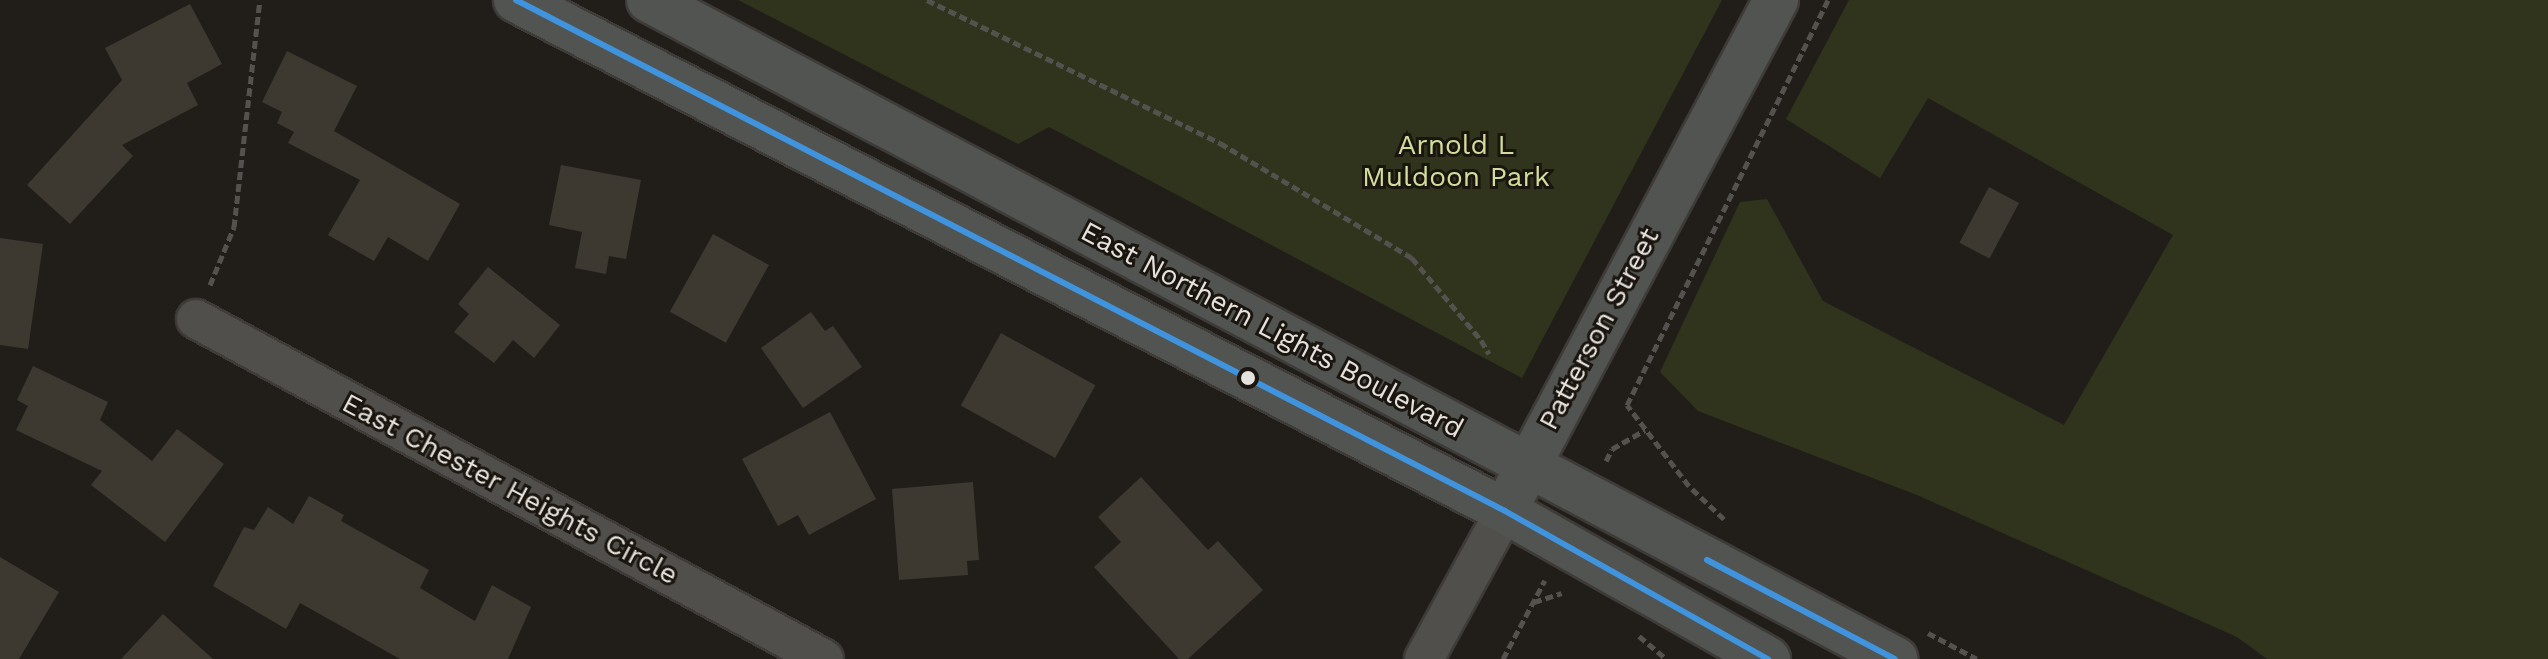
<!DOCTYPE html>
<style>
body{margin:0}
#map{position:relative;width:2548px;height:659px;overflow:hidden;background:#211e1a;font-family:"Work Sans",sans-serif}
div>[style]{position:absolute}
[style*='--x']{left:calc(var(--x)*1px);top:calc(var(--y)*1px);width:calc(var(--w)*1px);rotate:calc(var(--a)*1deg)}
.green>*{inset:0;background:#30341d}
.building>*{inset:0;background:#3d3830;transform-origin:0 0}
.path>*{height:5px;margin-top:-2.5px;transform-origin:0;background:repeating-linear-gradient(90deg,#54524f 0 8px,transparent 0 12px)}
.roads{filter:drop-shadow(2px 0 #3e3b38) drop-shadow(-2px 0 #3e3b38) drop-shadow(0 2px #3e3b38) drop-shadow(0 -2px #3e3b38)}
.street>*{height:38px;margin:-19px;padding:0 19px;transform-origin:19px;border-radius:19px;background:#514f4c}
.secondary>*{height:44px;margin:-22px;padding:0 22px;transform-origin:22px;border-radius:22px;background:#525451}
.bus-1>*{height:6px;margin:-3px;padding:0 3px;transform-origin:3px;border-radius:3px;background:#4094de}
.dots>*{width:22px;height:22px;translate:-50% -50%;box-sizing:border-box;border:4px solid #1a150e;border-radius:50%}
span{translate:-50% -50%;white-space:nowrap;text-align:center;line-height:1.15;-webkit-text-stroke:6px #1a150e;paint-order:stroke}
.park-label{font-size:28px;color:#d1dd9d}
.street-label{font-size:28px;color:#e5e1dd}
</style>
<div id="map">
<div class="green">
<i style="clip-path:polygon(738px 0,1722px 0,1522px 378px,1049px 127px,1018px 144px)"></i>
<i style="clip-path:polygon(1849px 0,2548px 0,2548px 659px,2267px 659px,2237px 637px,1917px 495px,1698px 411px,1660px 372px,1740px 202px,1767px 199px,1823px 301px,2064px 425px,2173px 235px,1928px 98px,1880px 178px,1786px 119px)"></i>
</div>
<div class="building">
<i style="clip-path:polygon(190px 4px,222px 64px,187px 83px,198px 105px,122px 145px,133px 156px,70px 224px,27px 185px,122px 80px,105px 48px)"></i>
<i style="clip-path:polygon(287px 51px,357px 86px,334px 131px,460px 204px,428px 261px,388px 237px,374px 261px,328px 235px,360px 180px,288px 143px,294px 132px,277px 123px,282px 112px,262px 102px)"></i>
<i style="clip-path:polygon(561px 165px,641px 180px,626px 259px,609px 256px,606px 274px,575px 268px,582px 232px,549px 225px)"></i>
<i style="left:1989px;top:187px;width:34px;height:63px;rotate:28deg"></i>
<i style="left:713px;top:234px;width:64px;height:89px;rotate:29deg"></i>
<i style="clip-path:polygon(0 238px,43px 244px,28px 349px,0 345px)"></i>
<i style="clip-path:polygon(488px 267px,560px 325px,534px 358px,513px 340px,494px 363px,454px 332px,469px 314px,458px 304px)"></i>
<i style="clip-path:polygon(811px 312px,825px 331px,833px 326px,862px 367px,803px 408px,761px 348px)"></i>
<i style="left:1001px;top:333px;width:108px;height:83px;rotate:29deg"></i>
<i style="clip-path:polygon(33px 366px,108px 402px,100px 420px,152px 461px,177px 429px,224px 464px,165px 542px,91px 485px,102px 471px,16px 430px,28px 406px,17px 400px)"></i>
<i style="clip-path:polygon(830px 412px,876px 499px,809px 535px,798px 515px,778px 526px,742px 459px)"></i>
<i style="clip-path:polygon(1141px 477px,1208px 550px,1218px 541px,1263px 590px,1188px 659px,1179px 659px,1094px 567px,1121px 542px,1098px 517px)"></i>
<i style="clip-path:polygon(973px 482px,979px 560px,967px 561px,968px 575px,899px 580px,892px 489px)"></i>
<i style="clip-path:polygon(309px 496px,344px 515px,341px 521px,429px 570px,420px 588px,475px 621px,492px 585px,531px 607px,508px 659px,400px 659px,300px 603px,286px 629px,213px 586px,244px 527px,254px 530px,268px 507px,293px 524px)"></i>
<i style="clip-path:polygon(0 557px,59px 592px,19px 659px,0 659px)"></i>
<i style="clip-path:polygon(163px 614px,213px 659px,121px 659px)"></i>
</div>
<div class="path">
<i style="--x:927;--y:0;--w:326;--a:26"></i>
<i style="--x:1220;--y:143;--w:224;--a:30.9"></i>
<i style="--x:1412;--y:258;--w:107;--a:49.9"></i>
<i style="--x:1481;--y:340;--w:16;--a:60"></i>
<i style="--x:210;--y:285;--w:63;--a:-67.5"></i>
<i style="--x:234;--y:227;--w:228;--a:-83.5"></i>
<i style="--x:1606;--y:461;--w:13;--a:-63"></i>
<i style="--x:1612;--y:449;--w:38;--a:-30"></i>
<i style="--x:1724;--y:519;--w:48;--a:-136.7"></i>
<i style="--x:1689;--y:486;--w:102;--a:-127.4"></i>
<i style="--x:1627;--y:405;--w:452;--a:-63.6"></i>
<i style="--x:1534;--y:602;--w:29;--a:-18"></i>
<i style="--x:1928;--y:633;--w:55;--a:28"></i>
<i style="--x:1639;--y:636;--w:35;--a:40"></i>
<i style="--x:1503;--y:659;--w:89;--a:-62"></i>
</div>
<div class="roads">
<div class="street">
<i style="--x:196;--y:319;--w:714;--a:28.43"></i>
<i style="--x:1424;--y:659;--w:169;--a:-61.3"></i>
</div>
<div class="secondary">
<i style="--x:516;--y:0;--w:1113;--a:27.32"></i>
<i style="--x:1505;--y:511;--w:302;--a:29.4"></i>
<i style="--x:649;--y:0;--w:1410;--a:27.87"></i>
<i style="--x:1516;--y:489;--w:554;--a:-62"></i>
</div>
</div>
<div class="bus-1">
<i style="--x:516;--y:0;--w:1113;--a:27.32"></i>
<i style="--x:1505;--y:511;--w:302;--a:29.4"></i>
<i style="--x:1707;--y:560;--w:212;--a:27.8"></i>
</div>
<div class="dots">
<i style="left:1248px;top:378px;background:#e5e1dd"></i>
</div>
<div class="park-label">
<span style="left:1456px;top:161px">Arnold L<br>Muldoon Park</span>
</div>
<div class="street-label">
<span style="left:1599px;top:329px;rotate:-62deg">Patterson Street</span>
<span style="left:1272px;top:330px;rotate:28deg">East Northern Lights Boulevard</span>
<span style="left:510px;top:489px;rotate:28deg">East Chester Heights Circle</span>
</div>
</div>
